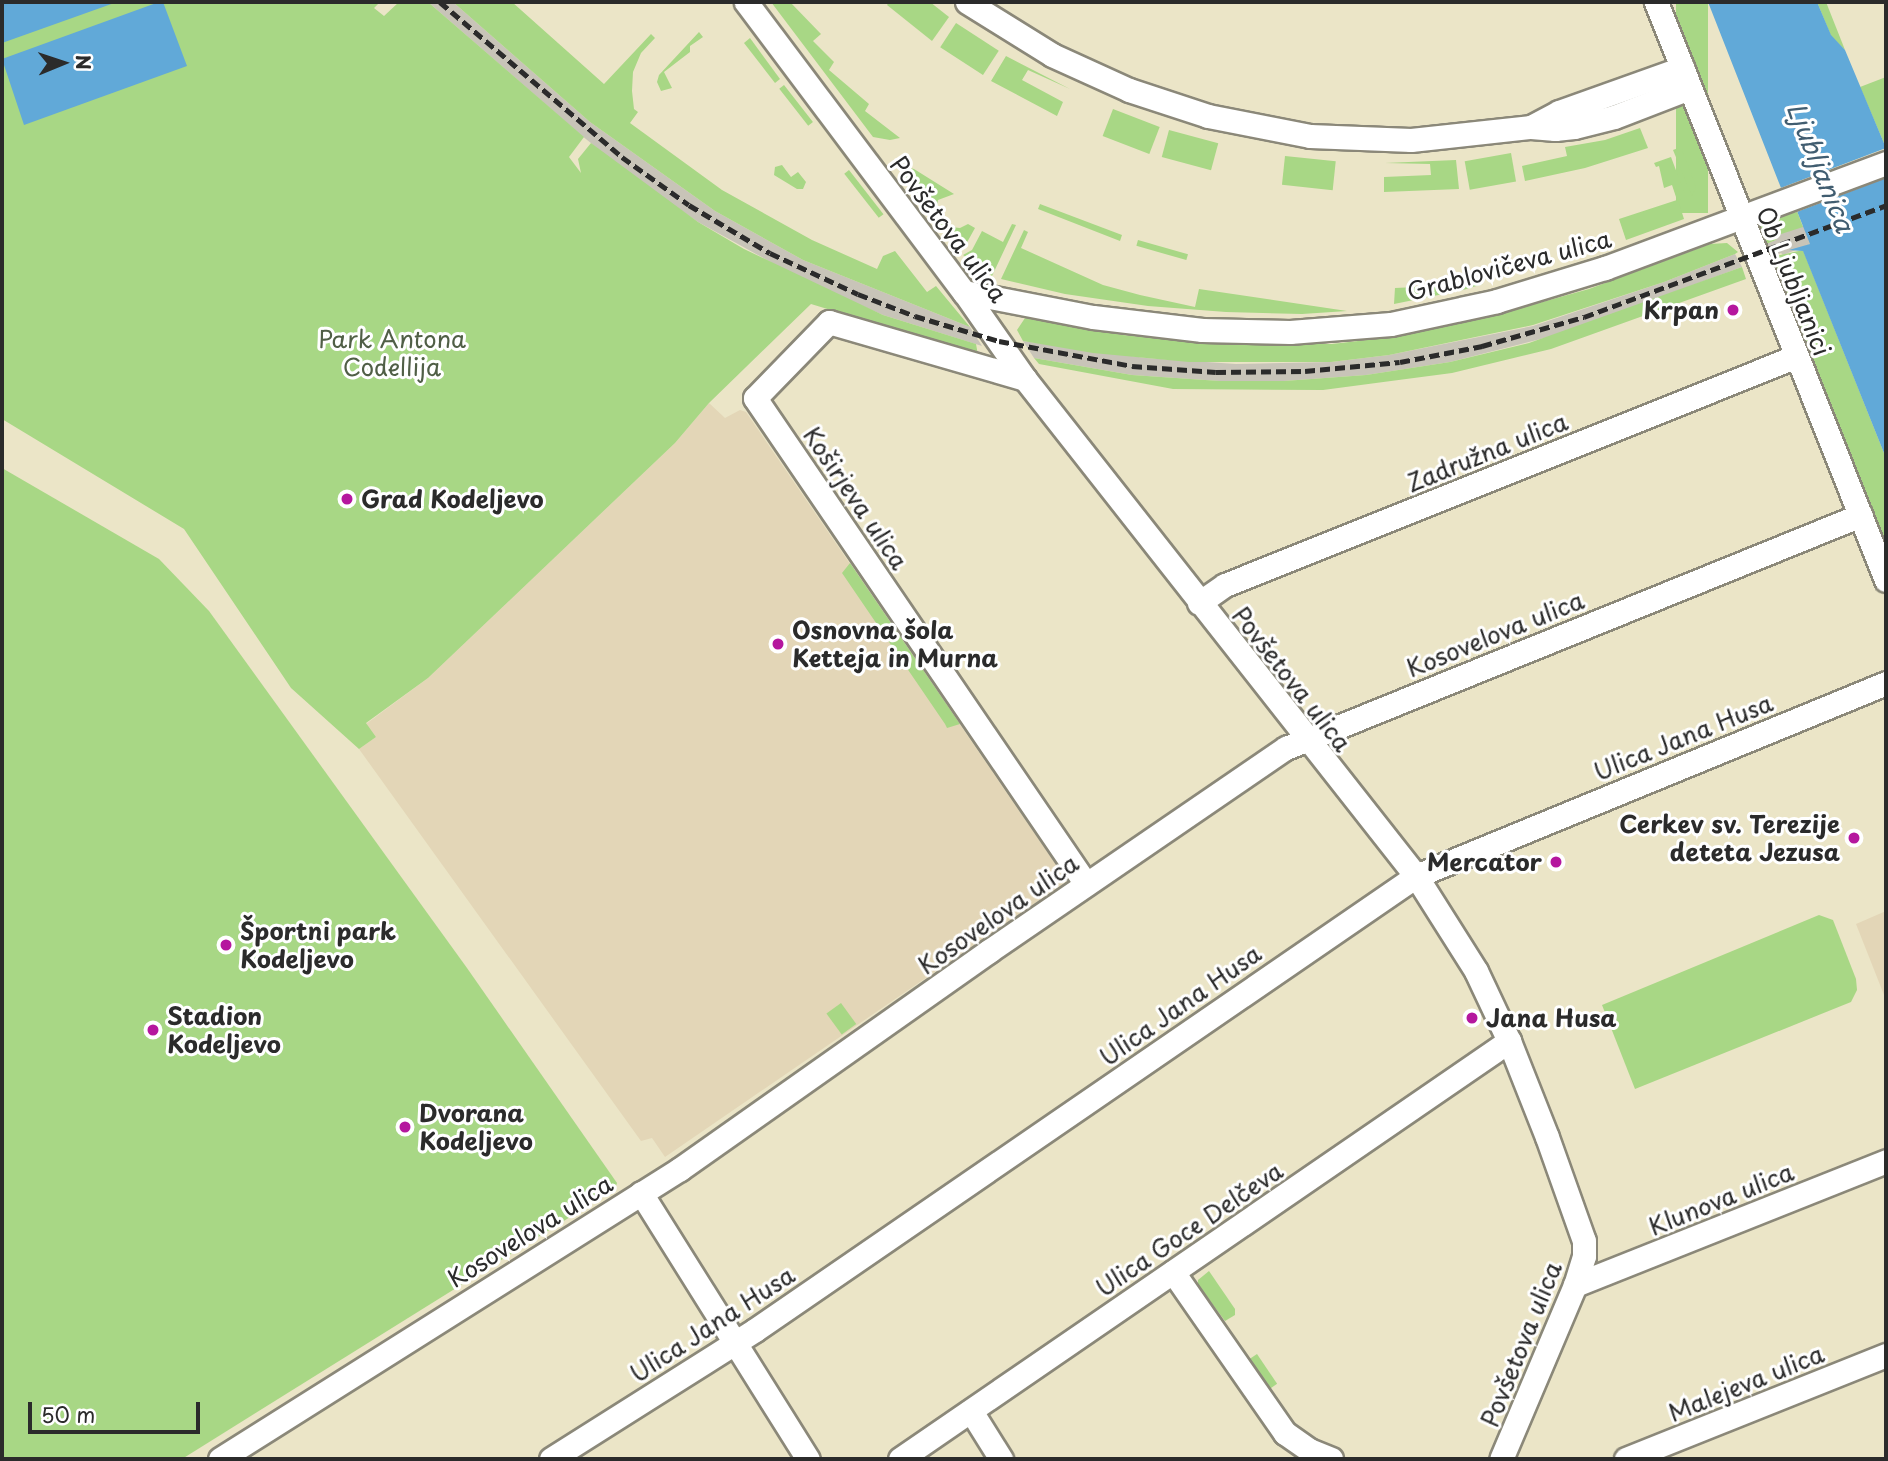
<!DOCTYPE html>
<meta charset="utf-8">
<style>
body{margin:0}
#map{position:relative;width:1888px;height:1461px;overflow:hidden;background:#ebe5c7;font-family:"Playpen Sans",sans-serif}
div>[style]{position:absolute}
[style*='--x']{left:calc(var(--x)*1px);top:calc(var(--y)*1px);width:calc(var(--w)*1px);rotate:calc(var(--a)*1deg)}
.built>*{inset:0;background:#e3d6b7}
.industrial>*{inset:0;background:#c8c4b8}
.green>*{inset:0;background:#a8d785;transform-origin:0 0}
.water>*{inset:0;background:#61a9d8}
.pier>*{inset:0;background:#ebe5c7}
.roads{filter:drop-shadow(2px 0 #8b8879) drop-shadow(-2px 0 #8b8879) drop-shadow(0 2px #8b8879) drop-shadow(0 -2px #8b8879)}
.minor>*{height:23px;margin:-11.5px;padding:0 11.5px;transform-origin:11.5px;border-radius:11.5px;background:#fff}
.rail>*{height:5px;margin-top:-2.5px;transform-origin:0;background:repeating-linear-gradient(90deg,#2b2b2b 0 10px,transparent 0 15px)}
.dots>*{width:19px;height:19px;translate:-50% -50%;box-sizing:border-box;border:4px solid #fff;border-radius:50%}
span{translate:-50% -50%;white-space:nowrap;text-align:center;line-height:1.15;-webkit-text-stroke:6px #fff;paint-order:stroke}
.street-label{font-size:24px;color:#2b2b2b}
.poi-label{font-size:24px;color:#2b2b2b;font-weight:700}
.right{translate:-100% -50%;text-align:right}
.left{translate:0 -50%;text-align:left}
.park-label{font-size:24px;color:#505f46}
.water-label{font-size:26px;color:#415d70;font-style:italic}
.frame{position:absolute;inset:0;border:4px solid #2b2b2b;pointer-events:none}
.north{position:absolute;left:28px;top:28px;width:70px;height:70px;-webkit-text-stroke:5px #fff;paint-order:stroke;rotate:88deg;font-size:19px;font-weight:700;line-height:28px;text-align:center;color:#2b2b2b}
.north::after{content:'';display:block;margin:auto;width:24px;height:32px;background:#2b2b2b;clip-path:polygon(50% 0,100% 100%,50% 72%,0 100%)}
.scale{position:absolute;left:28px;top:1402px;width:172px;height:32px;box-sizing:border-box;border:4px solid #2b2b2b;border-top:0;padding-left:9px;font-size:21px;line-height:24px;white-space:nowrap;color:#2b2b2b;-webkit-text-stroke:5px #fff;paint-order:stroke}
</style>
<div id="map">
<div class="built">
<i style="clip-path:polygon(709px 403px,725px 418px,740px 410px,746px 412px,1067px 881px,665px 1157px,652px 1138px,641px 1141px,359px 749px,376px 737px,366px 724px,428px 678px,675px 443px)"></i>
<i style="clip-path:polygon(1886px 911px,1886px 1000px,1856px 924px)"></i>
</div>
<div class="industrial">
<i style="clip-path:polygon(428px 2px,453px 2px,590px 122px,715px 211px,803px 260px,970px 327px,982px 346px,883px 315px,840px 296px,796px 276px,698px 222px,629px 174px,581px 135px)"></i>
<i style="clip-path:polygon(1886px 195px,1886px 214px,1783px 255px,1781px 253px,1771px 257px,1766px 244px,1776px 240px,1774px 236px)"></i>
<i style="clip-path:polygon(1735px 254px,1742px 267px,1560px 334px,1450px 362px,1366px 375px,1284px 381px,1220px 381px,1132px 375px,1034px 358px,1023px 341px,1146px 358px,1236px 364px,1331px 362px,1389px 355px,1533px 326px,1664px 282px)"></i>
</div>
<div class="green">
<i style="clip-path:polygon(2px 2px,380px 2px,374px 8px,384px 16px,399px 2px,428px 2px,584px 137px,569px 157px,581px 173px,578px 159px,591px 143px,698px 222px,744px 249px,883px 315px,976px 344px,978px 355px,811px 304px,709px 403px,675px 443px,428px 678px,366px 723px,376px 737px,359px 749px,291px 688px,184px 529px,2px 419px)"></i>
<i style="clip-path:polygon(453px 2px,512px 2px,604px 84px,651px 34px,655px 38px,641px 53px,633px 72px,632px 91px,634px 109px,638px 112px,630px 123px,722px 190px,812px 240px,877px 269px,883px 256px,895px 251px,927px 292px,936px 286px,970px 327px,803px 260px,715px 211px,590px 122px)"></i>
<i style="clip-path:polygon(771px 2px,790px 2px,821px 34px,813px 41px,834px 62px,829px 70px,869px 104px,865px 111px,900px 138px,890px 140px,873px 137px)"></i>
<i style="clip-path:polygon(889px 2px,930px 2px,949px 17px,932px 41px,887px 5px)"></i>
<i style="left:1676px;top:2px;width:32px;height:211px"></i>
<i style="clip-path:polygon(1817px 2px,1826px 2px,1845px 50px,1831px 36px)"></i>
<i style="left:956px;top:23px;width:51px;height:29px;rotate:33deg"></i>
<i style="clip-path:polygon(699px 32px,703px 37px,690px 46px,690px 52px,664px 72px,672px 88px,661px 91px,657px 82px,659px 75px)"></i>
<i style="clip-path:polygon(750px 38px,780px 79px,775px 83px,744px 43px)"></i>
<i style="clip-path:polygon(1006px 56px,1070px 89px,1028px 70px,1022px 80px,1063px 102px,1057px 116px,991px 81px)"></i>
<i style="clip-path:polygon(1886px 77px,1886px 148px,1860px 87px)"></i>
<i style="left:784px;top:85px;width:47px;height:6px;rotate:52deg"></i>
<i style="left:1113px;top:109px;width:50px;height:29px;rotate:21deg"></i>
<i style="clip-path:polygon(1640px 128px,1648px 148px,1585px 168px,1525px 181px,1522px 166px,1567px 156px,1565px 147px,1605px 140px)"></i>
<i style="left:1169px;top:130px;width:51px;height:28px;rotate:15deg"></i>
<i style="clip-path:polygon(1681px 147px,1696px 187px,1692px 196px,1673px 150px)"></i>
<i style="left:1511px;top:153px;width:29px;height:47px;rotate:80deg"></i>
<i style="left:1285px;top:156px;width:51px;height:29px;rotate:6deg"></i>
<i style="clip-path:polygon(1671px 157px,1686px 197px,1678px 200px,1684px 219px,1626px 240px,1619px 219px,1677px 200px,1672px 185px,1664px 188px,1659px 166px,1656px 167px,1654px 163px)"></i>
<i style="clip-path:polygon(1456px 160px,1459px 189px,1384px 192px,1384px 177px,1431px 175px,1430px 164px,1385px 163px)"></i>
<i style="clip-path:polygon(782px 165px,791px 177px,798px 172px,806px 182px,803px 189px,797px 189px,774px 175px,775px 167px)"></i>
<i style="clip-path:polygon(903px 166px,914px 169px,954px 194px,938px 200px,936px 212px,951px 227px,960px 228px,968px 224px,975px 228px,965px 246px,955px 245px,904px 179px)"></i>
<i style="left:849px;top:170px;width:56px;height:6px;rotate:52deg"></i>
<i style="clip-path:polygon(1040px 204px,1122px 235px,1120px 241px,1038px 209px)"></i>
<i style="clip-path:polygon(1797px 211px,1803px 227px,1775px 236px,1776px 240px,1766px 244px,1759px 228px,1762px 225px)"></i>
<i style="clip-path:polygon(1012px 224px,1016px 225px,992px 276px,963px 255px,972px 250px,982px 231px,1003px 242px)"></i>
<i style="clip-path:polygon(1024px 230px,1028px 232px,1021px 248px,1103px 285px,1140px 295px,1195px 307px,1199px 289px,1347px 311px,1302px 314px,1226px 312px,1148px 306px,1065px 294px,1001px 279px)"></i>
<i style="left:1138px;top:240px;width:52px;height:6px;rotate:16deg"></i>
<i style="clip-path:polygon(1727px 243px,1738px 252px,1735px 254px,1664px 282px,1533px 325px,1389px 355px,1331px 362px,1189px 362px,1093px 353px,1023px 341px,1017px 330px,1025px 318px,1123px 335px,1211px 344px,1332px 344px,1384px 338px,1528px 306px,1589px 289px,1710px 244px)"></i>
<i style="clip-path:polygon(1803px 250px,1886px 458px,1886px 544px,1771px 257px)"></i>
<i style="clip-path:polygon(1742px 267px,1746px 279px,1551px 349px,1452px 373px,1391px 381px,1323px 390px,1173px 389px,1039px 364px,1034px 358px,1132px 375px,1220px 381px,1284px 381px,1366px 375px,1450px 362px,1529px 343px)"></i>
<i style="clip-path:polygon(1483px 284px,1463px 290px,1394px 304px,1395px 288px)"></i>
<i style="clip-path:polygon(2px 468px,159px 559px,209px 611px,467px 968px,617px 1183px,615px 1189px,182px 1459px,2px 1459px)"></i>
<i style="clip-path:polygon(850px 563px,960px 724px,947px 728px,945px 724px,842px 573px)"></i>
<i style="clip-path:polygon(1819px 915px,1833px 920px,1856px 979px,1857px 990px,1851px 1002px,1635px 1089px,1602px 1005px)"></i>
<i style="left:841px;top:1003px;width:26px;height:18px;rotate:54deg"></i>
<i style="clip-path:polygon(1209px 1271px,1235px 1309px,1235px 1315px,1225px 1321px,1198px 1285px,1198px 1280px)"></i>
<i style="left:1257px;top:1354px;width:36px;height:9px;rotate:56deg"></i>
</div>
<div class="water">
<i style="clip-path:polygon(2px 2px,117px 2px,2px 43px)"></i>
<i style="clip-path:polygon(159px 2px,163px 2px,187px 66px,24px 125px,2px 59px)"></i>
<i style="clip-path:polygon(1708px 2px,1817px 2px,1831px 35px,1845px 50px,1886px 148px,1886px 458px,1803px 251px,1789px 250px,1810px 244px,1797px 211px,1781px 188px)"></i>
</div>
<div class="pier">
<i style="clip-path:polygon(1886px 148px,1886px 178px,1794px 213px,1784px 190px,1778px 189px)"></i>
</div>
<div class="roads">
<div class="minor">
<i style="--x:746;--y:2;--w:363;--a:53.1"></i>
<i style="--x:964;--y:292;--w:106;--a:55"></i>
<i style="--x:1025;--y:379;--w:632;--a:51.81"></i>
<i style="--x:1416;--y:876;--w:112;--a:57.7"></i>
<i style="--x:1476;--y:971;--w:77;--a:64.8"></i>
<i style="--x:1509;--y:1041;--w:103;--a:68.4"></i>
<i style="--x:1547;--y:1137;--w:110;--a:70.4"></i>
<i style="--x:1584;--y:1241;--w:15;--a:90"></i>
<i style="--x:1584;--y:1256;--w:30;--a:107"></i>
<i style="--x:1575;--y:1285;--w:189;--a:113"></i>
<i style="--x:967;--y:2;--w:100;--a:31.9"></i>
<i style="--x:1052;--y:55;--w:85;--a:24.4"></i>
<i style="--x:1129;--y:90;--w:83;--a:18.2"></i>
<i style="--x:1208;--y:116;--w:104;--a:11.1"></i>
<i style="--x:1310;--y:136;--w:101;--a:2.3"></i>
<i style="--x:1411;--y:140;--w:121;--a:-6.2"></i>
<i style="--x:1531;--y:127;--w:24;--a:5"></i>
<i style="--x:1555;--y:129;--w:19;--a:-6"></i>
<i style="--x:1574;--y:127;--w:41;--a:-14"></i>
<i style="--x:1614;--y:117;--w:80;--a:-21.1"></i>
<i style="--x:1656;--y:2;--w:622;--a:68.3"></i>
<i style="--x:1531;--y:127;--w:32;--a:-28"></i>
<i style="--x:1559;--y:112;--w:131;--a:-19.7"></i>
<i style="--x:964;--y:292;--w:131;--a:11"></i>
<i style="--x:1093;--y:317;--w:110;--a:6.8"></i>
<i style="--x:1202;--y:330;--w:88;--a:1.3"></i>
<i style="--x:1290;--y:332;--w:101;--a:-4.5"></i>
<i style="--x:1391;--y:324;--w:108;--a:-12.2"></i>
<i style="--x:1497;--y:301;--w:113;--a:-17"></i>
<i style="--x:1605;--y:268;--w:300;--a:-20.5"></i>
<i style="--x:1025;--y:379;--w:204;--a:-163.8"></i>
<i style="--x:829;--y:322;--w:106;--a:134.2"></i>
<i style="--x:755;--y:398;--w:588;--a:55.74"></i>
<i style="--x:1199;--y:603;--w:32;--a:-35"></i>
<i style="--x:1225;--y:585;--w:616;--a:-21.82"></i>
<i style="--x:641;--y:1193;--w:314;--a:57.9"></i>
<i style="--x:1173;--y:1272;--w:196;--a:55.2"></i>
<i style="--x:1285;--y:1433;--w:29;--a:35"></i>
<i style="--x:1309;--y:1450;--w:24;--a:22"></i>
<i style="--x:1575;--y:1285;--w:335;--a:-21.7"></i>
<i style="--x:971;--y:1411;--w:57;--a:58"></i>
<i style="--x:220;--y:1459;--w:544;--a:-32.23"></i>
<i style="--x:680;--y:1169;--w:378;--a:-35.2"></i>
<i style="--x:989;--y:951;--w:360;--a:-34.4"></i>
<i style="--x:1286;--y:748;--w:620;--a:-22.06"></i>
<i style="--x:551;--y:1459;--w:241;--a:-32.3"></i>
<i style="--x:755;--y:1330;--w:802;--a:-34.48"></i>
<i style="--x:1416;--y:876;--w:508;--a:-22.32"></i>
<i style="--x:900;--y:1459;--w:739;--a:-34.46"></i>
<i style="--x:1626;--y:1459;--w:280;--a:-21.8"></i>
</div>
</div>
<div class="rail">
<i style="--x:440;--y:2;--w:239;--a:40.4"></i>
<i style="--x:622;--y:157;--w:82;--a:35.6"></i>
<i style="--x:689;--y:205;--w:94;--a:30.7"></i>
<i style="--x:770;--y:253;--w:97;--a:25"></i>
<i style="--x:858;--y:294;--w:61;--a:21.1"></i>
<i style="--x:915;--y:316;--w:88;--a:16.6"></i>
<i style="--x:999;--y:341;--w:135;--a:10.6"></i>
<i style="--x:1132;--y:366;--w:84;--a:4.1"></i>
<i style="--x:1216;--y:372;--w:89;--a:-0.6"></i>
<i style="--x:1305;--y:371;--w:95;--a:-5.4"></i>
<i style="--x:1400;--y:362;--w:84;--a:-11"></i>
<i style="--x:1482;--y:346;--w:106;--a:-15.9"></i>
<i style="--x:1584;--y:317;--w:322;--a:-20.3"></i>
</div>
<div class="dots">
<i style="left:1733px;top:310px;background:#b5179e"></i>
<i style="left:347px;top:499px;background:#b5179e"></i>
<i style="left:778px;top:644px;background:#b5179e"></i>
<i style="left:1854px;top:838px;background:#b5179e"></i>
<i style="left:1556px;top:862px;background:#b5179e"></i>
<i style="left:226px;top:945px;background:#b5179e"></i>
<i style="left:1472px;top:1018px;background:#b5179e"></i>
<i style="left:153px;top:1030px;background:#b5179e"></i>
<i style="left:405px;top:1127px;background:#b5179e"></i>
</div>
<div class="street-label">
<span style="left:949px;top:229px;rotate:53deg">Povšetova ulica</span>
<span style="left:1509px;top:265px;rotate:-15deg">Grablovičeva ulica</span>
<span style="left:1794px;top:281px;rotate:68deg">Ob Ljubljanici</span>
<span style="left:1487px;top:452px;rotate:-22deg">Zadružna ulica</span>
<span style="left:856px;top:498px;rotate:56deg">Koširjeva ulica</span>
<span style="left:1495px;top:634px;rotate:-22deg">Kosovelova ulica</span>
<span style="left:1292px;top:679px;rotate:52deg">Povšetova ulica</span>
<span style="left:1683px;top:737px;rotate:-22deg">Ulica Jana Husa</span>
<span style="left:998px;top:914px;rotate:-35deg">Kosovelova ulica</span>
<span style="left:1180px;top:1005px;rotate:-35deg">Ulica Jana Husa</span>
<span style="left:1721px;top:1199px;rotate:-22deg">Klunova ulica</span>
<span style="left:1189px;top:1229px;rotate:-34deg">Ulica Goce Delčeva</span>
<span style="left:530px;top:1231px;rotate:-32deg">Kosovelova ulica</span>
<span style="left:712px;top:1324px;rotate:-33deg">Ulica Jana Husa</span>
<span style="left:1521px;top:1344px;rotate:-68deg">Povšetova ulica</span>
<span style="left:1746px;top:1383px;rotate:-22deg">Malejeva ulica</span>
</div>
<div class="poi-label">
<span class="right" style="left:1719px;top:310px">Krpan</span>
<span class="left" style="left:361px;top:499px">Grad Kodeljevo</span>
<span class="left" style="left:792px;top:644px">Osnovna šola<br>Ketteja in Murna</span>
<span class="right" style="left:1840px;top:838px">Cerkev sv. Terezije<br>deteta Jezusa</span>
<span class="right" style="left:1542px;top:862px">Mercator</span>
<span class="left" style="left:240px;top:945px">Športni park<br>Kodeljevo</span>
<span class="left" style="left:167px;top:1030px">Stadion<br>Kodeljevo</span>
<span class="left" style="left:1486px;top:1018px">Jana Husa</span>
<span class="left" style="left:419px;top:1127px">Dvorana<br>Kodeljevo</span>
</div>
<div class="park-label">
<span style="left:392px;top:353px">Park Antona<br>Codellija</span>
</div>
<div class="water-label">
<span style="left:1821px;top:167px;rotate:68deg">Ljubljanica</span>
</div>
<div class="frame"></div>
<div class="north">N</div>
<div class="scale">50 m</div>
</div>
